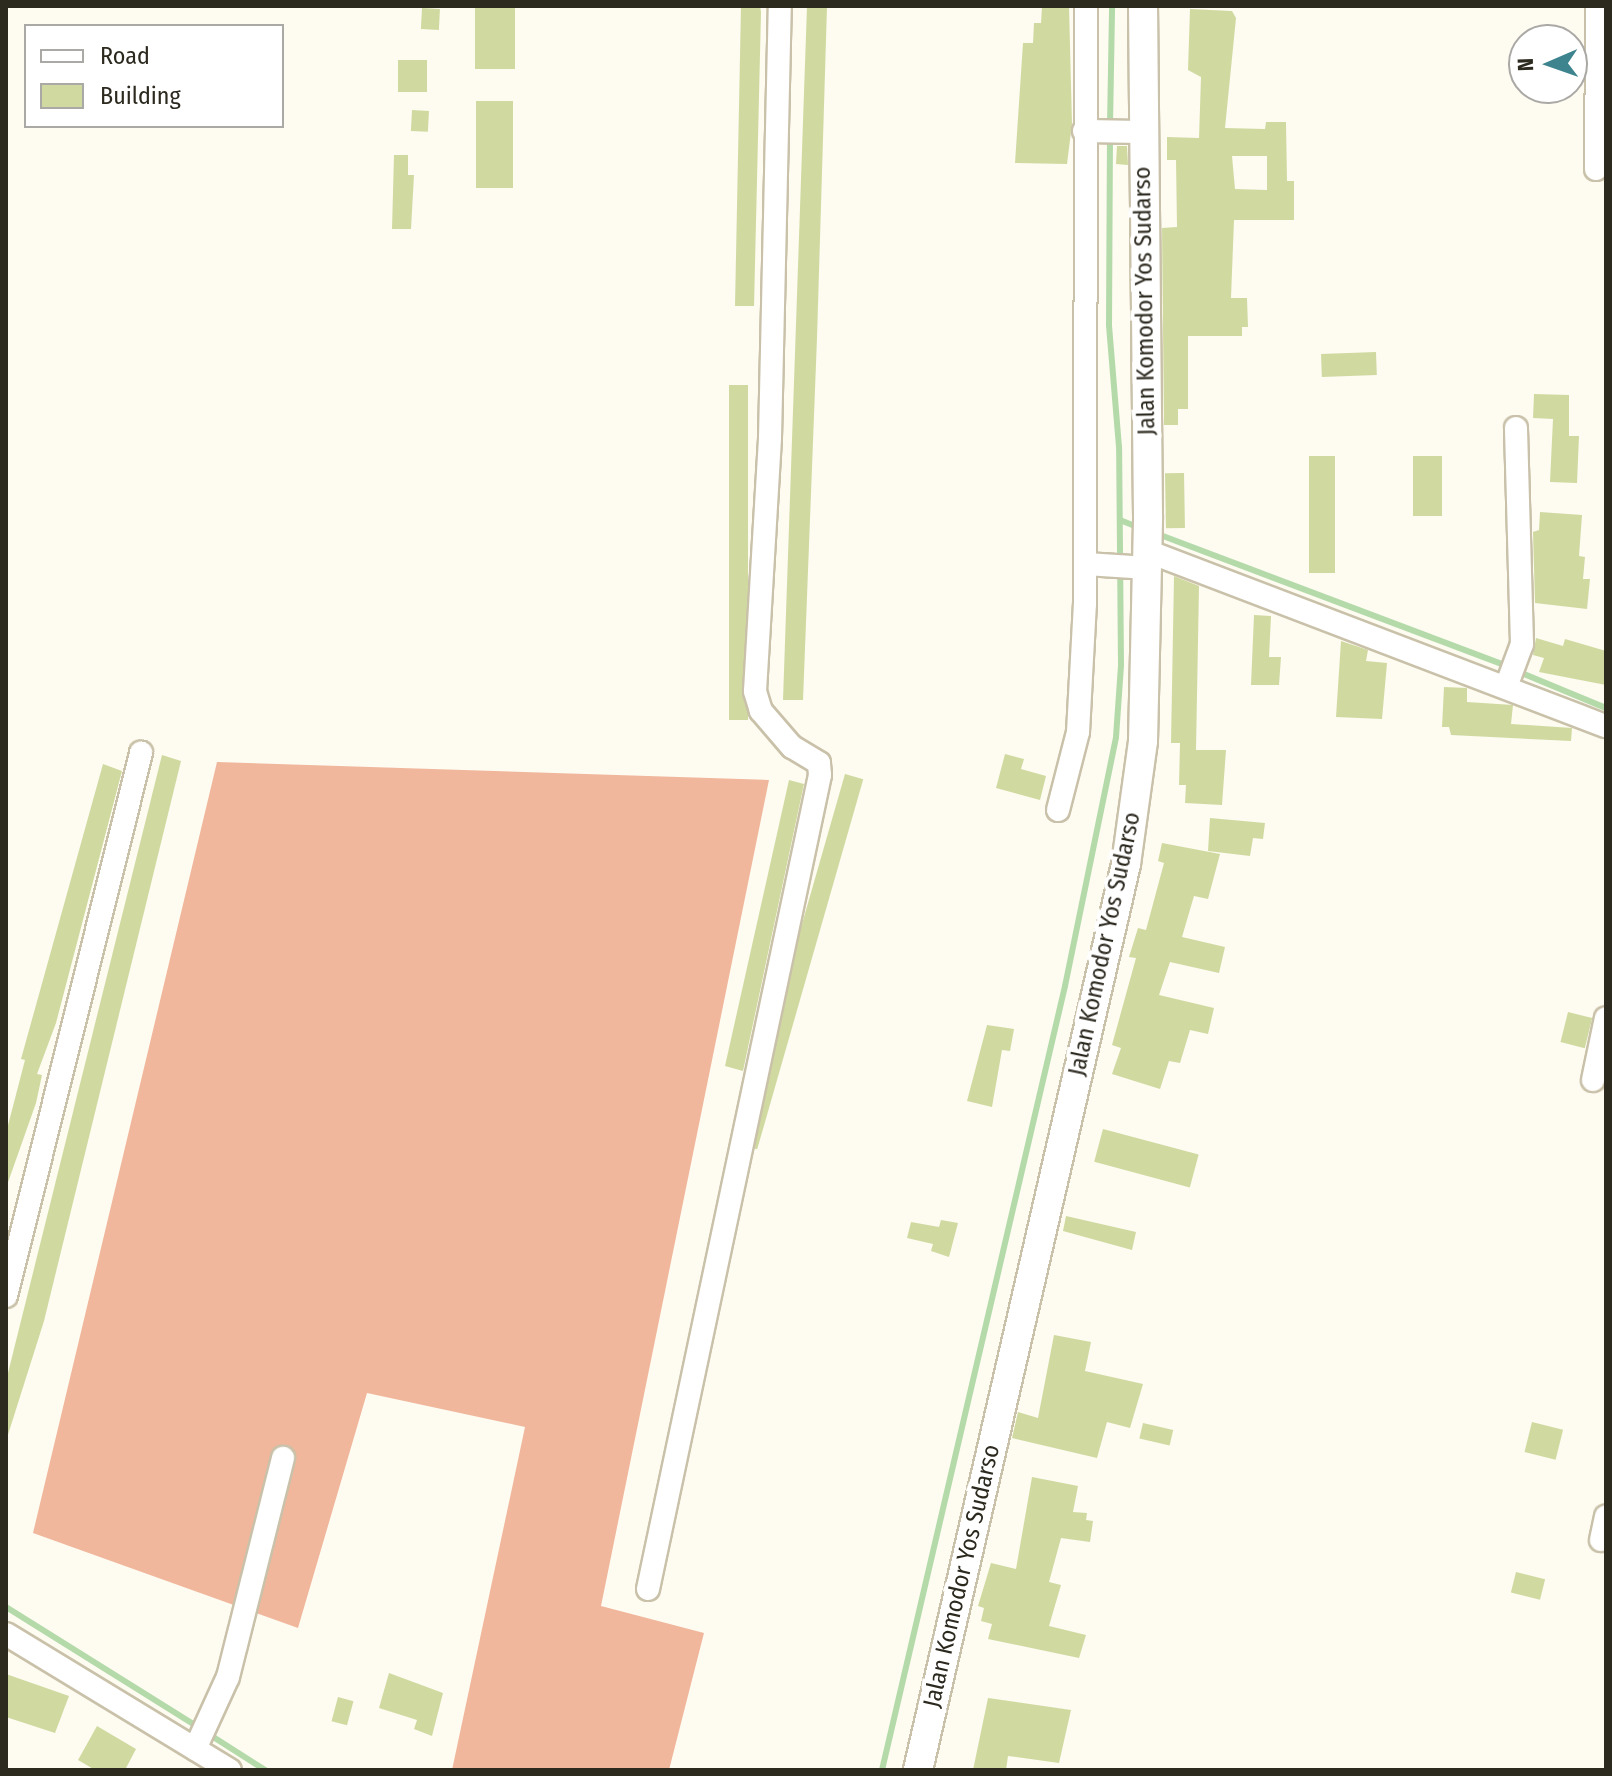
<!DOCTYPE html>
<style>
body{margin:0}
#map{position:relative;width:1612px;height:1776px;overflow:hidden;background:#fefbf1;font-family:"Fira Sans Condensed",sans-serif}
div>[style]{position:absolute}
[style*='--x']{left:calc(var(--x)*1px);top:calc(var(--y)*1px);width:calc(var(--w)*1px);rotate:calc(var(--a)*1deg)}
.forest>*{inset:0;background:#f0b79c}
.stream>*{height:6px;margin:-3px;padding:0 3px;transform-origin:3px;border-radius:3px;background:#b4daaa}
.building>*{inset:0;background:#d0daa0;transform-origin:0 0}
.roads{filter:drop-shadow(2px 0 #c9c1a9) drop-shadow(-2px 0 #c9c1a9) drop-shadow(0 2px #c9c1a9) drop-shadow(0 -2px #c9c1a9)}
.minor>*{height:22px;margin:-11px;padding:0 11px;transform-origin:11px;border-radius:11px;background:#fff}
.tertiary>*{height:28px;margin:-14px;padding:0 14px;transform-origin:14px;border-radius:14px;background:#fff}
span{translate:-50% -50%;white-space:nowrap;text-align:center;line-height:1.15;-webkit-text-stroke:8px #fff;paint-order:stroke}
.street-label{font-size:24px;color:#2c291f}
.frame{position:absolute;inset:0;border:8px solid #2c291f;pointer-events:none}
.legend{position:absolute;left:24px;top:24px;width:260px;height:104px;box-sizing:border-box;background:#fff;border:2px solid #aba9a5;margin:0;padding:10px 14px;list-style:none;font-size:24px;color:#2c291f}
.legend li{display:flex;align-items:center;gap:16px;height:40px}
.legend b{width:40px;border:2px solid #aba9a5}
.north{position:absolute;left:1508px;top:24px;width:80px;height:80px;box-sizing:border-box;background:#fff;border:2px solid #aba9a5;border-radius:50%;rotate:268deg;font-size:22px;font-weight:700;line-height:32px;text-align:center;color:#2c291f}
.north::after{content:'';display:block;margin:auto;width:28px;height:36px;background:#3e848f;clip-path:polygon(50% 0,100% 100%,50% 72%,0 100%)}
</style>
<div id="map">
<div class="forest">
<i style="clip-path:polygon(217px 762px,769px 780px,601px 1606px,704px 1633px,669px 1770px,452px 1770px,525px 1427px,367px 1393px,298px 1628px,33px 1533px)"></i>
</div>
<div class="stream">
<i style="--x:1110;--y:126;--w:120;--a:-89"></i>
<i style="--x:1120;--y:520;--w:22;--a:22"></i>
<i style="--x:1155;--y:533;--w:376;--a:20.7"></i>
<i style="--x:1517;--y:671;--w:96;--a:22.6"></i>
<i style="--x:6;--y:1607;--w:226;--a:32"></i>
<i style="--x:207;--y:1733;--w:69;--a:32.5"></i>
<i style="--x:882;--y:1770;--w:805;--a:-76.86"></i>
<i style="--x:1065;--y:986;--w:254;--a:-78.4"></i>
<i style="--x:1116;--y:737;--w:72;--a:-86"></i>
<i style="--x:1121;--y:665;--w:218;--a:-90.5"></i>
<i style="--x:1119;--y:447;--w:122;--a:-94.7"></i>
<i style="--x:1109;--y:325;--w:187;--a:-89.7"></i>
</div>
<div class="building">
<i style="left:475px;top:6px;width:40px;height:63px"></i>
<i style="clip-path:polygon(741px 6px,760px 6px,761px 12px,754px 306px,735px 306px)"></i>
<i style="clip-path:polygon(807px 6px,827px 6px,817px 338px,803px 700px,783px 700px)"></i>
<i style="clip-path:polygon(1042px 6px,1069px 6px,1072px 124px,1067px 164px,1015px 163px,1023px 43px,1033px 43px,1034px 23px,1041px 23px)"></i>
<i style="left:422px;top:8px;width:18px;height:21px;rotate:3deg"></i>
<i style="clip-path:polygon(evenodd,1190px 9px,1232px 11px,1236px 18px,1225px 128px,1265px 129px,1266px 122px,1286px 122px,1287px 181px,1294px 181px,1294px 220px,1234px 220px,1231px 298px,1247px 298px,1248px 327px,1242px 327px,1242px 336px,1188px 336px,1188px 409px,1178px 409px,1178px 425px,1164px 425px,1162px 228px,1177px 227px,1176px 160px,1167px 160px,1167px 137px,1199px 138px,1201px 77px,1188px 70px,1190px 9px,1232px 156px,1267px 156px,1267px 190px,1235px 189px,1232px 156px)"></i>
<i style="left:398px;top:60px;width:29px;height:32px"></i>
<i style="left:476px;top:101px;width:37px;height:87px"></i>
<i style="left:412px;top:110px;width:17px;height:21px;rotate:3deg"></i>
<i style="clip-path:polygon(1117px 146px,1127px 146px,1128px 165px,1116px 164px)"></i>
<i style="clip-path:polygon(394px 155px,408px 155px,408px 175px,414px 175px,411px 229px,392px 229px)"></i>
<i style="left:1376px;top:352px;width:23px;height:55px;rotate:88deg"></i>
<i style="left:729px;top:385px;width:19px;height:335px"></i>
<i style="clip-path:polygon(1534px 394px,1569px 395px,1569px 436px,1579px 436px,1577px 483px,1550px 482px,1553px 419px,1533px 418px)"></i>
<i style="left:1335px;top:456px;width:117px;height:26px;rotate:90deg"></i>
<i style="left:1413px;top:456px;width:29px;height:60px"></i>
<i style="left:1184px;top:473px;width:55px;height:19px;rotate:89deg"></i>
<i style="clip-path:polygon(1540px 512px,1582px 515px,1579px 556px,1585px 557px,1583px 579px,1590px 579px,1587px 609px,1535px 603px,1533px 532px,1539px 530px)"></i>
<i style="clip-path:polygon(1174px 576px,1199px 586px,1196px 750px,1226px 750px,1222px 805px,1185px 803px,1186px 785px,1179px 785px,1180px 743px,1171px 743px)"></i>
<i style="clip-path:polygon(1254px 615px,1271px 616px,1269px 657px,1281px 657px,1279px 685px,1251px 685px)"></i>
<i style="clip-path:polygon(1536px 638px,1563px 646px,1565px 639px,1606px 651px,1606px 685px,1539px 672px,1544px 658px,1533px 655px)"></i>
<i style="clip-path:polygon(1341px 641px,1368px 650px,1366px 661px,1387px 663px,1382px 719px,1336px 717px)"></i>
<i style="clip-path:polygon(1444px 687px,1467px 688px,1467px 702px,1513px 705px,1511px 724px,1572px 728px,1571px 741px,1451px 735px,1449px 727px,1442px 727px)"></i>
<i style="clip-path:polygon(1005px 754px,1024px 759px,1021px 769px,1046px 776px,1040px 800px,996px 788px)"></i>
<i style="clip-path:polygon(162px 755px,181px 761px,44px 1321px,6px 1441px,6px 1381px)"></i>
<i style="clip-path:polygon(103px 764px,122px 771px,56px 1023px,37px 1074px,42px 1075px,36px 1103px,6px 1188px,6px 1133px,25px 1060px,21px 1059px)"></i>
<i style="left:845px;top:774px;width:19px;height:385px;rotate:16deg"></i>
<i style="clip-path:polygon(789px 780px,804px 784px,743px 1071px,725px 1066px)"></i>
<i style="clip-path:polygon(1210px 818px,1265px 823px,1263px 839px,1253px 838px,1250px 856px,1208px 851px)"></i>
<i style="clip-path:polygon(1162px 843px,1220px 854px,1208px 899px,1194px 896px,1182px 937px,1225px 947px,1219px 973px,1170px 962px,1159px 995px,1214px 1008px,1208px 1034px,1190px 1030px,1180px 1063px,1169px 1061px,1160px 1089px,1112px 1074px,1121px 1048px,1112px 1045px,1136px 958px,1129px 957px,1138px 928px,1146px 930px,1164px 863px,1158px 861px)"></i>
<i style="left:1568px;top:1012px;width:25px;height:31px;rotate:14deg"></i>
<i style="clip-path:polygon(987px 1025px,1014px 1029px,1010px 1051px,1002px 1050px,992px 1107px,967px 1101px)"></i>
<i style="left:1103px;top:1129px;width:99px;height:34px;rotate:15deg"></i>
<i style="clip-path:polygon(1066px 1216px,1136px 1232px,1132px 1250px,1063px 1231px)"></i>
<i style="clip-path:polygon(941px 1220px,958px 1223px,949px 1257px,931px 1251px,933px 1244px,907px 1238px,911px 1222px,939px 1227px)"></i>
<i style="clip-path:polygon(1054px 1335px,1091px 1342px,1085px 1371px,1143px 1384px,1130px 1428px,1107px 1422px,1097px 1458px,1012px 1438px,1018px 1412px,1038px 1418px)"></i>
<i style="left:1532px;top:1422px;width:32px;height:31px;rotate:14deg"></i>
<i style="left:1143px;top:1423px;width:31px;height:16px;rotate:13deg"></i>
<i style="clip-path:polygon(1032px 1477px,1078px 1486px,1073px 1512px,1087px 1513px,1086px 1520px,1093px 1521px,1090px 1542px,1061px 1538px,1049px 1582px,1061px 1585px,1049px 1626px,1086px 1635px,1079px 1658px,988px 1639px,992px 1624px,981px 1621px,984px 1608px,978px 1606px,991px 1563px,1016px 1569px)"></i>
<i style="left:1516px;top:1572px;width:30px;height:21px;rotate:14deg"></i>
<i style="clip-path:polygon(389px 1673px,443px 1693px,432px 1736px,414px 1729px,417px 1720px,379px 1708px)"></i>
<i style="clip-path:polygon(6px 1674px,69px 1696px,55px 1733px,6px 1717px)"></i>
<i style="left:338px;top:1697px;width:16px;height:25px;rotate:15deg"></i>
<i style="clip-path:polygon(988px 1698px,1071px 1710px,1059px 1763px,1008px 1756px,1006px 1770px,973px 1770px)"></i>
<i style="clip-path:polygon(97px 1726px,136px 1749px,125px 1770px,95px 1770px,78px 1760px)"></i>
</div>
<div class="roads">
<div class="minor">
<i style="--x:1084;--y:131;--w:59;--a:1"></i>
<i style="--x:1596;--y:169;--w:163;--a:-89.6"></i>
<i style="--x:1147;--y:551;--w:491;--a:20.9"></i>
<i style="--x:1086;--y:564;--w:62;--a:3.7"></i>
<i style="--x:1506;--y:687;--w:46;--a:-69.6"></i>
<i style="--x:1522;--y:644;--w:216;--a:-91.6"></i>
<i style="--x:1058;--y:810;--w:81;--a:-75.6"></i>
<i style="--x:1078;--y:732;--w:128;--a:-86.9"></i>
<i style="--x:1085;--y:604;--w:598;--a:-89.9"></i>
<i style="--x:1593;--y:1080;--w:63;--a:-78.2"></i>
<i style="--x:6;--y:1296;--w:560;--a:-76.04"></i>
<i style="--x:1601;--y:1540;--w:24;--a:-78"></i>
<i style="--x:648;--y:1589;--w:832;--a:-78.07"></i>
<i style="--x:820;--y:775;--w:12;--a:-95"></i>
<i style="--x:819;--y:763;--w:31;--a:-149"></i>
<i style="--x:792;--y:747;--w:48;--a:-130.7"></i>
<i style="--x:761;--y:711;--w:21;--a:-107"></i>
<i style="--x:755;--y:691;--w:253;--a:-86.6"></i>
<i style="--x:770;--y:438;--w:432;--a:-88.7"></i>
<i style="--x:6;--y:1634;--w:262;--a:31.3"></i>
<i style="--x:195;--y:1749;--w:79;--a:-65.4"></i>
<i style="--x:228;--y:1677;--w:226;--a:-75.9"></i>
</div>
<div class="tertiary">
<i style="--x:918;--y:1770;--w:930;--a:-77.07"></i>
<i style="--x:1126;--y:864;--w:124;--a:-82.1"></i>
<i style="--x:1143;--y:741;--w:225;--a:-88.7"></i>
<i style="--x:1148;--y:516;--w:510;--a:-90.56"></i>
</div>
</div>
<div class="street-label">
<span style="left:1145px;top:301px;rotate:-91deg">Jalan Komodor Yos Sudarso</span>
<span style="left:1105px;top:944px;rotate:-78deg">Jalan Komodor Yos Sudarso</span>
<span style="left:962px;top:1576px;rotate:-77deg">Jalan Komodor Yos Sudarso</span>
</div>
<div class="frame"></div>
<ul class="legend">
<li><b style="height:10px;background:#fff"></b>Road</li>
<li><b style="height:22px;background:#d0daa0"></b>Building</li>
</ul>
<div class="north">N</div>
</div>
